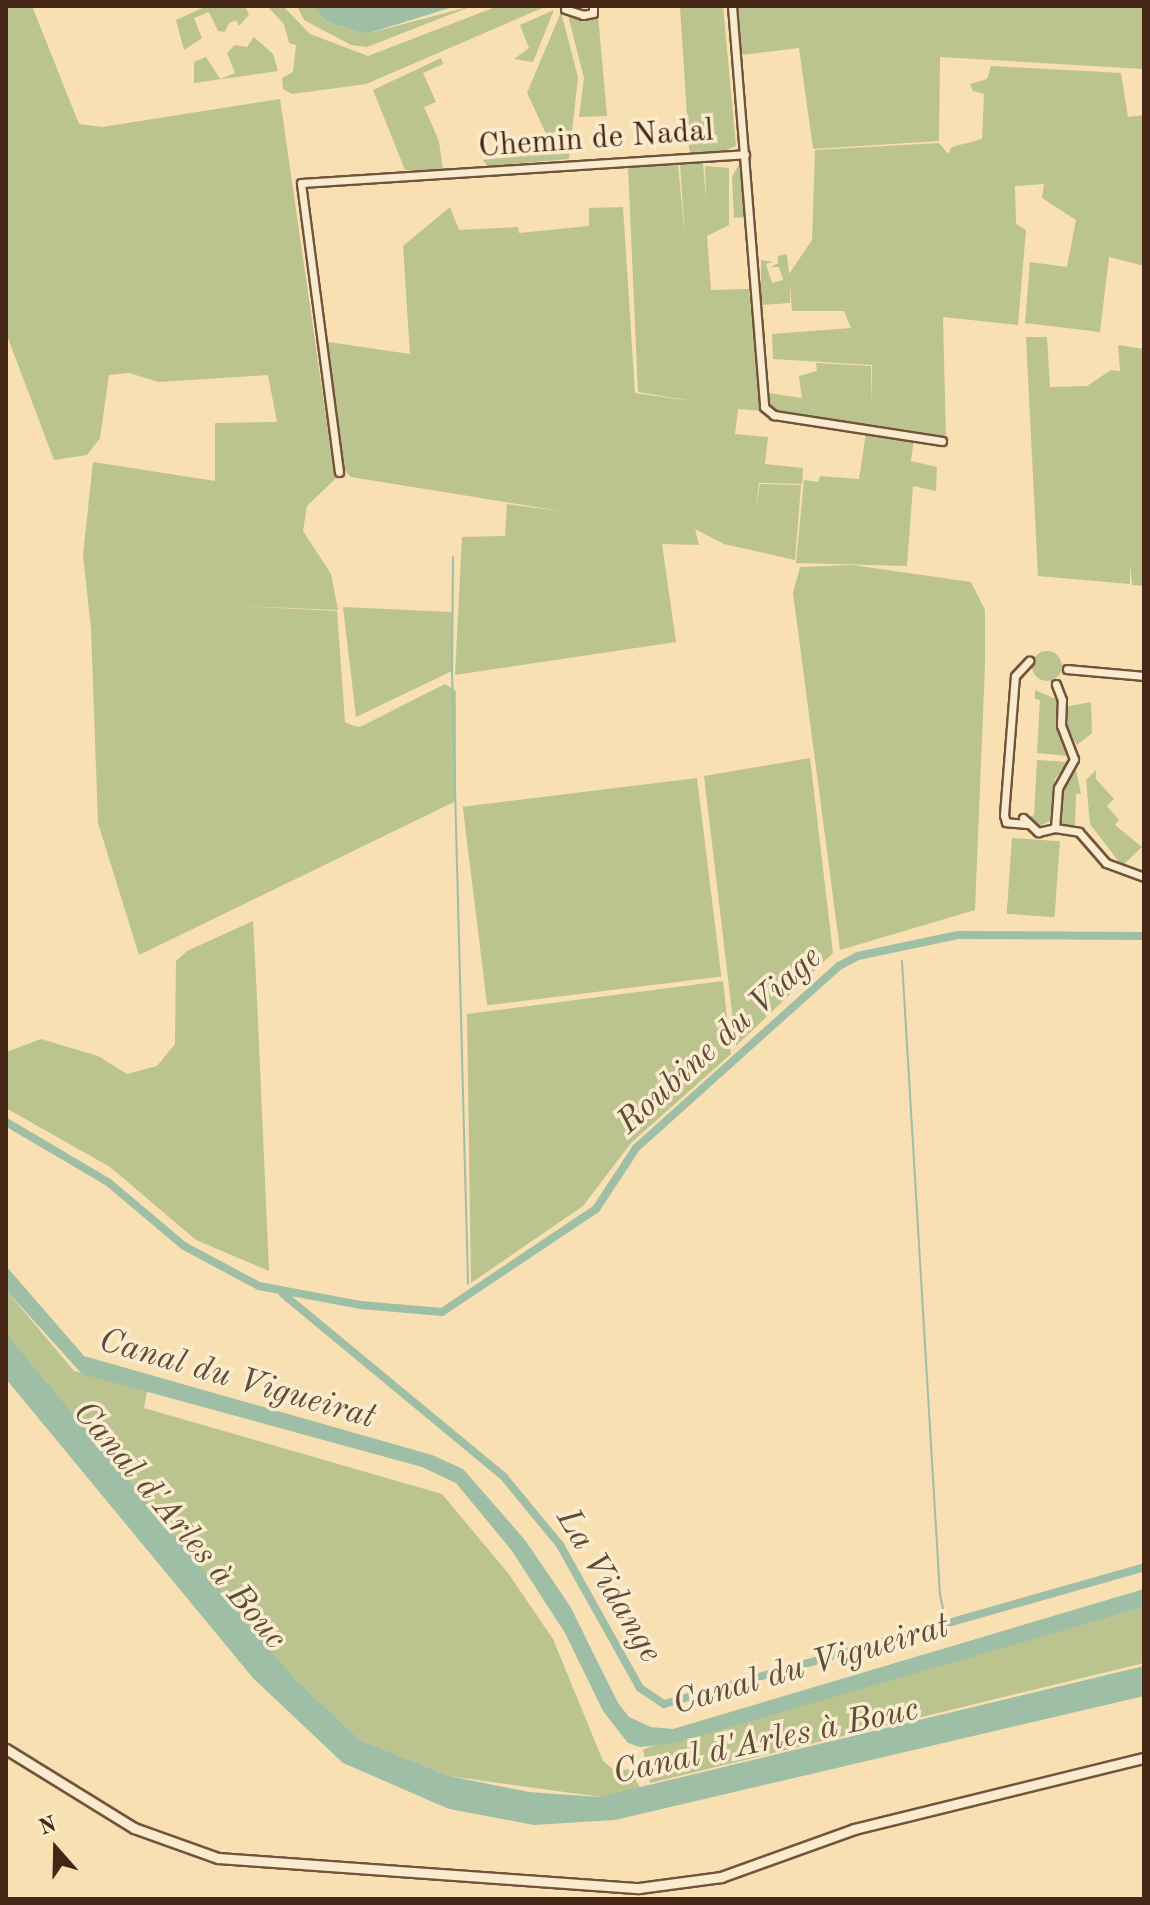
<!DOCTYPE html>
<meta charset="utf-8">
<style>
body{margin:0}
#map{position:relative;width:1150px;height:1905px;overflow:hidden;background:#f8e0b3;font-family:"Old Standard TT",serif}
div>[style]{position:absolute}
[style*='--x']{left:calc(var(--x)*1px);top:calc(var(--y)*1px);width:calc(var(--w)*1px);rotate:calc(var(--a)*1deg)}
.green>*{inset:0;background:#bbc38e;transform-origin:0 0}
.round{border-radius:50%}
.water>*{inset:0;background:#9fbea6}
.stream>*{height:2px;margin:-1px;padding:0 1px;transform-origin:1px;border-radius:1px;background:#9fbea6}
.canal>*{height:8px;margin:-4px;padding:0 4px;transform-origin:4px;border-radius:4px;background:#9fbea6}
.roads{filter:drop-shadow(2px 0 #72543c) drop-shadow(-2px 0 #72543c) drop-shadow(0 2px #72543c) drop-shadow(0 -2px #72543c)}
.minor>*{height:7px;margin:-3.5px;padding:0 3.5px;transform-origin:3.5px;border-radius:3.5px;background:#faebce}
.secondary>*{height:9px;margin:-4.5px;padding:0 4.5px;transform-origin:4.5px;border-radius:4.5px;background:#faebce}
span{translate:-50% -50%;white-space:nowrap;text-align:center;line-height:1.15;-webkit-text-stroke:7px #faebce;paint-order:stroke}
.street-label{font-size:32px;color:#452614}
.water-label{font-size:34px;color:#5c4c38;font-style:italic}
.frame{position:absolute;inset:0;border:8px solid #452614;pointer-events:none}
.north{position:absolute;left:16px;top:1809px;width:80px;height:80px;-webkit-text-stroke:6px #faebce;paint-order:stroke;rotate:340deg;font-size:22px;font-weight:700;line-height:32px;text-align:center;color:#452614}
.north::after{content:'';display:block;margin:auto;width:28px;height:36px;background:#452614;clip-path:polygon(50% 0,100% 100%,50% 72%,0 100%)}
</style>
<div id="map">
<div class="green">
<i style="clip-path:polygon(6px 6px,32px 6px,79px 124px,102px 127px,280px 99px,335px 479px,307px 506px,303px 531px,331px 574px,338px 610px,221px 605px,337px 611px,345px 722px,351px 725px,360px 727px,445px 684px,456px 691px,456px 801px,139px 955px,98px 823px,91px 629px,83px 555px,93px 462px,215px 481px,215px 423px,277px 422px,268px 375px,159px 382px,129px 373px,109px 375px,100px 438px,87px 455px,54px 460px,6px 333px)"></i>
<i style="clip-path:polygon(207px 6px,245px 6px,249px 15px,239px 26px,236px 20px,229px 23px,225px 32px,218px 31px,209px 12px,194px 18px,202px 38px,184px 50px,176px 20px)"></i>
<i style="clip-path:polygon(267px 6px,283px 6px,310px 34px,368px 56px,498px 6px,547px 6px,366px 84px,292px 94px,283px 89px,282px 78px,293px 72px,296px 45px,289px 43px,284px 24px)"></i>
<i style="clip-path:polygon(297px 6px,313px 6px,327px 22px,366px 34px,472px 6px,367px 47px,351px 45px,304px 20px)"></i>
<i style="clip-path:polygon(680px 6px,723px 6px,736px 146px,724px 151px,691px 153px,689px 148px)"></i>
<i style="clip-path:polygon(735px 6px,1144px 6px,1144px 69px,940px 57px,939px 141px,813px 149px,799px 48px,740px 55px)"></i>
<i style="clip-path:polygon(554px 10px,533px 62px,514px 59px,529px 48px,520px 25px)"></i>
<i style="clip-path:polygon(561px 12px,578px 77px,569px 159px,487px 166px,483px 160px,548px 152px,550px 142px,527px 93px)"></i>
<i style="clip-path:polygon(568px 15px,581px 20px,598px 15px,607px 116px,579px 117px,584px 78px)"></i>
<i style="clip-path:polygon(254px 37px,273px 54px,278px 71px,194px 83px,194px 62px,206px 57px,220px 79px,235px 73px,227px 53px,235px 45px,247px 47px)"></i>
<i style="clip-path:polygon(441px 58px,443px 64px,423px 73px,436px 102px,424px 107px,439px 141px,443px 170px,405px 170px,373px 90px)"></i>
<i style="clip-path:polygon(991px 66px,1121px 73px,1128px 117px,1144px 115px,1144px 266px,1109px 257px,1100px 332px,1025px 323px,1030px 262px,1067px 267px,1076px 220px,1042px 198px,1044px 184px,1015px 186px,1016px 224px,1026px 230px,1018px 325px,943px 317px,946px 439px,771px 411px,768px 393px,802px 398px,799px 376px,817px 371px,816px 363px,871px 366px,872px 408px,872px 365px,773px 359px,772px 334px,851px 328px,844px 311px,792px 311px,790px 285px,790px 303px,761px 305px,761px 260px,773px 262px,766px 264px,772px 283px,783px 280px,779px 267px,771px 267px,778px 263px,778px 256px,787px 254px,789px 274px,812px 240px,815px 150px,939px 143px,948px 154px,952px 147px,982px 139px,984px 94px,973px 91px,970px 84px,987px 79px)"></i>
<i style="clip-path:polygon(743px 157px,747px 217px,734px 218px,732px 177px)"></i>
<i style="clip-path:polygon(703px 163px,706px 202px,705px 166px,729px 168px,729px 225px,707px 236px,711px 290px,749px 289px,761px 411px,738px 409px,735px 434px,768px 437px,765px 464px,803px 468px,802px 484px,759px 483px,756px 509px,760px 484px,801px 485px,795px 560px,724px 544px,695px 529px,699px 545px,662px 544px,676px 642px,455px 675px,462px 537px,505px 536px,507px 504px,567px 512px,351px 477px,342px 468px,328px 342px,410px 354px,403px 246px,450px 207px,459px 230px,518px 227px,519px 233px,589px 226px,589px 208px,623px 207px,635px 393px,698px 402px,638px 392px,628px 167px,678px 164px,685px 239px,680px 164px)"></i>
<i style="clip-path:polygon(1026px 337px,1047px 337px,1050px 387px,1087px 386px,1111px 370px,1120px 371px,1118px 345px,1144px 349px,1144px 586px,1132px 585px,1130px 563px,1130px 584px,1038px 576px)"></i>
<i style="clip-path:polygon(866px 433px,914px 439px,911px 461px,937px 467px,936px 491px,913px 486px,907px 566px,796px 563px,804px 480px,818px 482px,820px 476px,859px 479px)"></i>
<i style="clip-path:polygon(852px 565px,971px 582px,985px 610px,985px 665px,975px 910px,840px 950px,793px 593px,800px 567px)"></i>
<i style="clip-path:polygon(343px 607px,452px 612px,452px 671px,356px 717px)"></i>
<i class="round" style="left:1032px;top:651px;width:30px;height:30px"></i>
<i style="clip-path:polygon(1035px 690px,1058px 700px,1058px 730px,1069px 756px,1037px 753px,1040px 700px,1035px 699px)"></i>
<i style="clip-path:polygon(1091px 702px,1092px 733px,1077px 745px,1063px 719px,1065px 707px)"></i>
<i style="clip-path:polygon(810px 758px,833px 953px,736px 1046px,704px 776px)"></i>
<i style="clip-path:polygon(1037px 760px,1068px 762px,1055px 779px,1050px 821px,1037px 827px,1029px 817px,1034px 815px)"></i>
<i style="clip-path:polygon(1076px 769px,1081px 794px,1076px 794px,1075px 825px,1069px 829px,1059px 826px,1059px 795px)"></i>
<i style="clip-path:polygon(1096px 770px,1096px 779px,1114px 799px,1107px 806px,1119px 820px,1115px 825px,1142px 847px,1122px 866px,1090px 824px,1086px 780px)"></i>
<i style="left:697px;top:778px;width:200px;height:236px;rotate:83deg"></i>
<i style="left:1012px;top:838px;width:48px;height:76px;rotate:4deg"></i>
<i style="clip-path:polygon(253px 921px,257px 999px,269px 1271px,196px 1240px,110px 1167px,6px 1108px,6px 1052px,41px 1039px,98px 1056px,127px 1074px,157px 1066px,175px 1044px,176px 961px,187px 951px)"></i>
<i style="clip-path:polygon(723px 981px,731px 1054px,631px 1143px,583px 1206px,471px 1283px,467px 1014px)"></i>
<i style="clip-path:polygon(6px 1290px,74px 1371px,147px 1391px,144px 1408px,442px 1494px,508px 1573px,553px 1639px,603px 1761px,615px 1771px,629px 1769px,641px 1789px,601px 1797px,449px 1776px,360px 1740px,295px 1679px,6px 1333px)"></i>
<i style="clip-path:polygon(1144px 1607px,1144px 1663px,650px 1783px,643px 1750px,649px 1747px)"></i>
</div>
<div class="water">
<i style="clip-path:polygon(313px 6px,456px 6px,366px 34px,327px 22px)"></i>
<i style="clip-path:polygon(6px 1266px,84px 1356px,432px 1455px,463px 1469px,525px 1540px,570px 1606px,618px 1703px,629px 1717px,651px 1727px,673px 1729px,1144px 1589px,1144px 1607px,675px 1743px,640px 1747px,628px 1743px,603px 1711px,565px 1633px,512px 1551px,456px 1483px,422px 1467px,82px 1374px,6px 1290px)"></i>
<i style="clip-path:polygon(6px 1333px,295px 1679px,360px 1740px,449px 1776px,529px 1792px,599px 1797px,1144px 1666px,1144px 1696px,615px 1820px,534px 1825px,449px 1809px,343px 1763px,253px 1678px,6px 1379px)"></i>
</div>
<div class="stream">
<i style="--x:453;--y:557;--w:116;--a:90.5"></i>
<i style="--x:452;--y:673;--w:611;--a:88.5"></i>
<i style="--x:902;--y:961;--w:635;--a:86.57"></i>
<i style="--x:940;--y:1595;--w:31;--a:77"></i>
<i style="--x:467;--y:1299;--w:6;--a:-90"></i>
</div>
<div class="canal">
<i style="--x:6;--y:1122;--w:118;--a:30.5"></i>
<i style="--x:108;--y:1182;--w:99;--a:40.1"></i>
<i style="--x:184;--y:1246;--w:85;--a:28.1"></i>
<i style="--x:259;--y:1286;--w:104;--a:10.6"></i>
<i style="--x:361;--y:1305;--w:81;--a:4.9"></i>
<i style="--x:442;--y:1312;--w:185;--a:-33.8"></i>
<i style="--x:596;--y:1209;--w:73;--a:-56.7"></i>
<i style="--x:636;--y:1148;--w:273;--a:-41.9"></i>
<i style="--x:839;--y:966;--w:21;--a:-28"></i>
<i style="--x:858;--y:956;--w:102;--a:-11.9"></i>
<i style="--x:958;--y:935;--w:186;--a:0.3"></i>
<i style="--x:283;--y:1294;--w:287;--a:39.6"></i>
<i style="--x:504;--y:1477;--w:88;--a:50.5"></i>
<i style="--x:560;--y:1545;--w:164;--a:60.8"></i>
<i style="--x:640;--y:1688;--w:29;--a:34"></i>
<i style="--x:664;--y:1704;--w:499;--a:-15.9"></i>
</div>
<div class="roads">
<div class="minor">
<i style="--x:732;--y:6;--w:402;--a:85.4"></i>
<i style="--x:764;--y:407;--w:13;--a:39"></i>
<i style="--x:774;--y:415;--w:170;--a:8.8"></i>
<i style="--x:565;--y:9;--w:19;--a:18"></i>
<i style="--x:583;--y:15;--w:10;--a:-11"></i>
<i style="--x:593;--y:13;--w:7;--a:-90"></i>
<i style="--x:339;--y:472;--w:291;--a:-97.5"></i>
<i style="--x:301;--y:183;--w:445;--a:-3.7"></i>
<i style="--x:1067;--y:669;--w:77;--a:5.2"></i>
<i style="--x:1023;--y:818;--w:21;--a:43"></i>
<i style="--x:1038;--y:832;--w:17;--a:-13"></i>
<i style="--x:1055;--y:828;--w:24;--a:9"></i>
<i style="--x:1079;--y:832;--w:41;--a:48.9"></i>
<i style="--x:1106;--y:863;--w:40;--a:20.2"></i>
<i style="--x:1027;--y:824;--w:21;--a:-175"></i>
<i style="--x:1006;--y:822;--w:7;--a:-106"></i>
<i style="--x:1004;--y:815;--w:139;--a:-85.5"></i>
<i style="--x:1015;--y:676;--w:21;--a:-47"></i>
<i style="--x:1055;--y:828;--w:40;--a:-85.7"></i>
<i style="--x:1058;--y:788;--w:33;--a:-61"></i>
<i style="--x:1074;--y:759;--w:36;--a:-111"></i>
<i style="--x:1061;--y:725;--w:25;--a:-88"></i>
<i style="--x:1062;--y:700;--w:17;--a:-111"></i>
</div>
<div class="secondary">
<i style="--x:6;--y:1749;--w:150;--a:31.7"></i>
<i style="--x:134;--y:1828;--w:89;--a:19.7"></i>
<i style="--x:218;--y:1858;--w:422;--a:4.1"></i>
<i style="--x:639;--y:1888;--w:83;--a:-7.6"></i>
<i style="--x:721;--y:1877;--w:141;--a:-19.8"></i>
<i style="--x:854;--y:1829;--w:299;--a:-13.8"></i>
</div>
</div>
<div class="street-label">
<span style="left:596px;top:140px;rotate:-4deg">Chemin de Nadal</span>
</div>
<div class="water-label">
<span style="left:720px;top:1041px;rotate:-42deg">Roubine du Viage</span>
<span style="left:237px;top:1380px;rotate:16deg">Canal du Vigueirat</span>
<span style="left:179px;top:1526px;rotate:50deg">Canal d'Arles à Bouc</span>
<span style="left:608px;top:1586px;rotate:59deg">La Vidange</span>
<span style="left:811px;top:1666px;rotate:-16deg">Canal du Vigueirat</span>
<span style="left:766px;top:1742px;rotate:-12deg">Canal d'Arles à Bouc</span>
</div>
<div class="frame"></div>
<div class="north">N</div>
</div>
